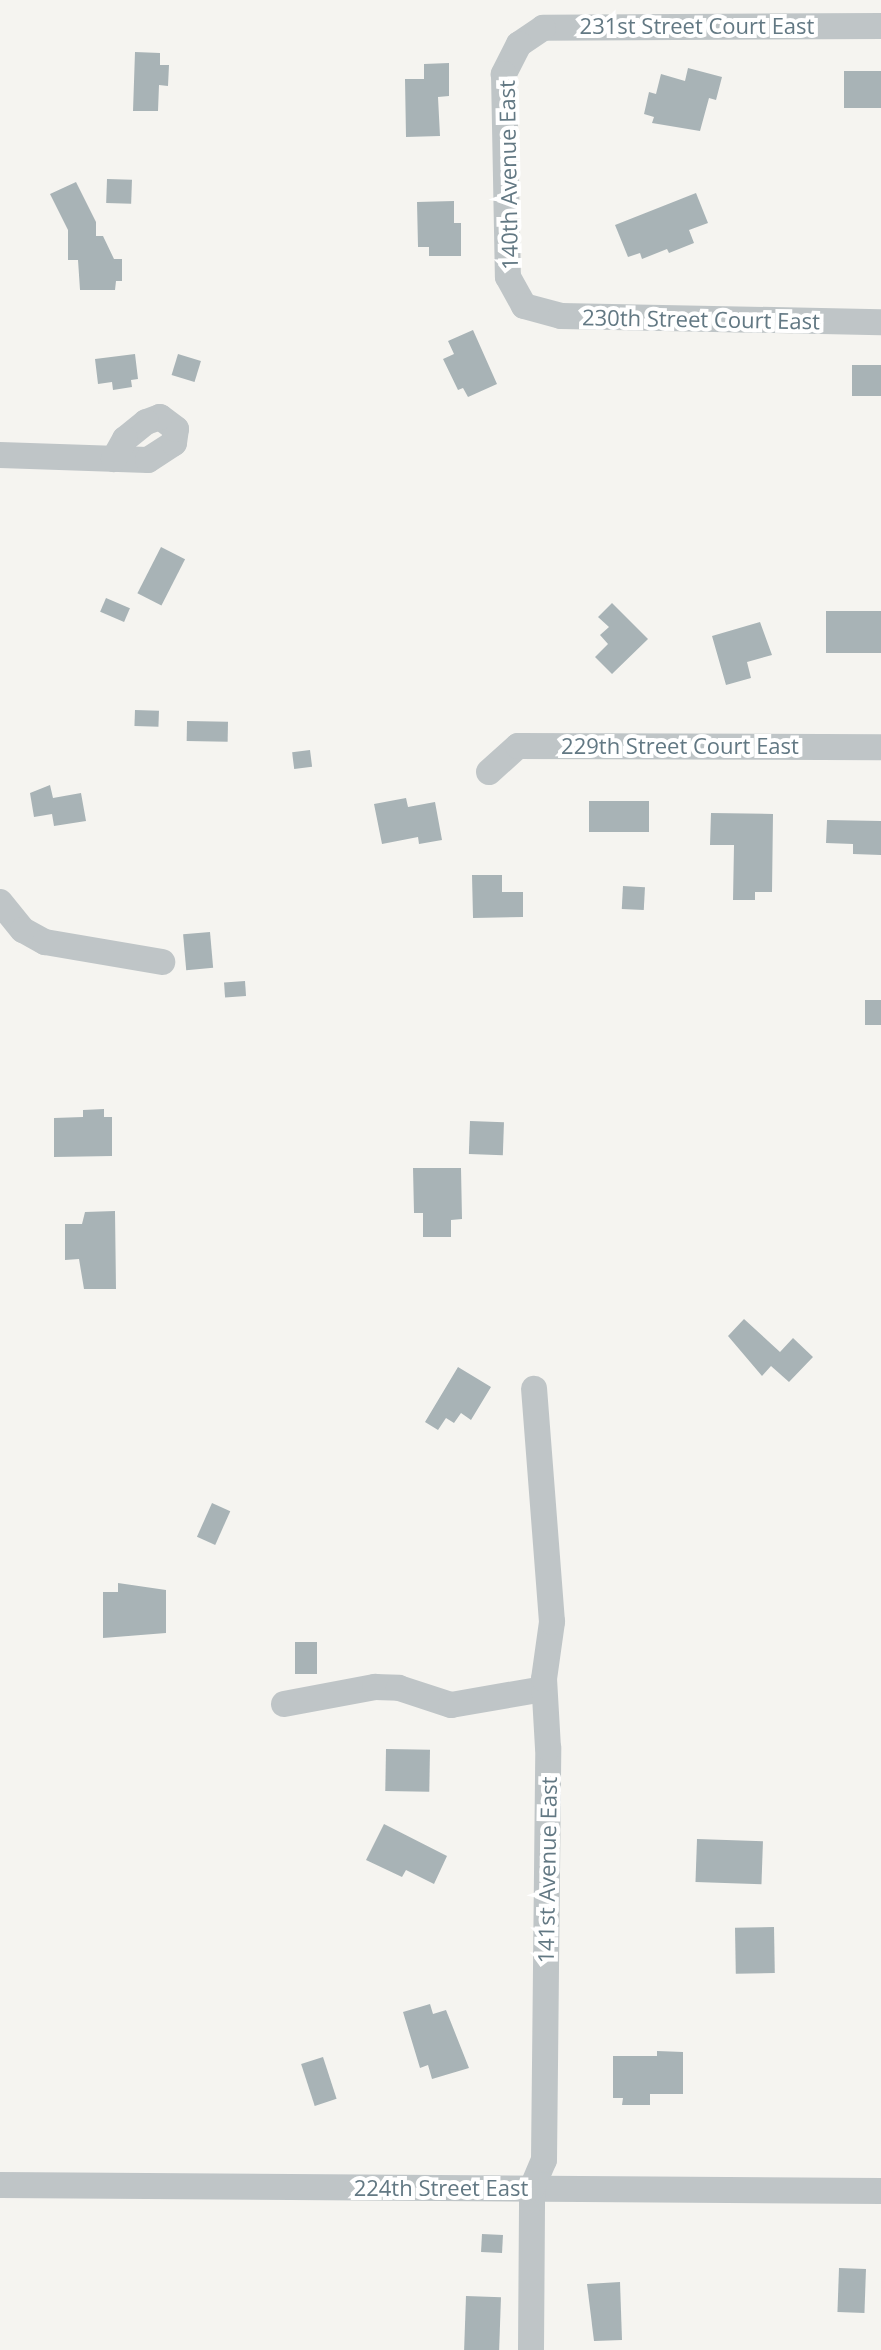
<!DOCTYPE html>
<style>
body{margin:0}
#map{position:relative;width:881px;height:2350px;overflow:hidden;background:#f5f4f0;font-family:"Open Sans",sans-serif}
div>[style]{position:absolute}
[style*='--x']{left:calc(var(--x)*1px);top:calc(var(--y)*1px);width:calc(var(--w)*1px);rotate:calc(var(--a)*1deg)}
.building>*{inset:0;background:#a8b3b6;transform-origin:0 0}
.minor>*{height:26px;margin:-13px;padding:0 13px;transform-origin:13px;border-radius:13px;background:#bfc5c7}
span{translate:-50% -50%;white-space:nowrap;text-align:center;line-height:1.15;-webkit-text-stroke:8px #fff;paint-order:stroke}
.street-label{font-size:22px;color:#627883}
</style>
<div id="map">
<div class="building">
<i style="clip-path:polygon(135px 52px,160px 53px,160px 65px,169px 65px,168px 86px,159px 85px,158px 111px,133px 111px)"></i>
<i style="clip-path:polygon(449px 63px,449px 96px,438px 97px,440px 136px,406px 137px,405px 79px,424px 79px,424px 64px)"></i>
<i style="clip-path:polygon(688px 68px,722px 77px,716px 100px,709px 98px,700px 131px,652px 123px,654px 117px,644px 114px,649px 92px,656px 94px,661px 74px,685px 81px)"></i>
<i style="left:881px;top:71px;width:37px;height:37px;rotate:90deg"></i>
<i style="left:107px;top:179px;width:25px;height:24px;rotate:2deg"></i>
<i style="clip-path:polygon(76px 182px,96px 222px,96px 236px,103px 236px,114px 259px,122px 259px,122px 281px,116px 281px,115px 290px,80px 290px,78px 260px,68px 260px,68px 230px,50px 194px)"></i>
<i style="clip-path:polygon(696px 193px,708px 223px,689px 230px,694px 243px,669px 253px,667px 249px,642px 259px,640px 253px,628px 257px,615px 225px)"></i>
<i style="clip-path:polygon(454px 201px,454px 223px,461px 223px,461px 256px,429px 256px,429px 247px,418px 247px,417px 202px)"></i>
<i style="clip-path:polygon(473px 330px,497px 384px,468px 397px,463px 388px,458px 390px,443px 359px,454px 354px,448px 341px)"></i>
<i style="clip-path:polygon(135px 354px,138px 379px,131px 380px,132px 387px,113px 390px,112px 382px,98px 384px,95px 359px)"></i>
<i style="left:178px;top:354px;width:24px;height:22px;rotate:17deg"></i>
<i style="left:852px;top:365px;width:29px;height:31px"></i>
<i style="left:161px;top:547px;width:27px;height:52px;rotate:27deg"></i>
<i style="left:106px;top:598px;width:26px;height:15px;rotate:23deg"></i>
<i style="clip-path:polygon(612px 603px,648px 639px,612px 674px,595px 657px,608px 644px,600px 635px,609px 627px,598px 617px)"></i>
<i style="left:881px;top:611px;width:42px;height:55px;rotate:90deg"></i>
<i style="clip-path:polygon(760px 622px,772px 655px,747px 662px,751px 678px,726px 685px,712px 636px)"></i>
<i style="left:135px;top:710px;width:24px;height:16px;rotate:2deg"></i>
<i style="left:187px;top:721px;width:41px;height:20px;rotate:1deg"></i>
<i style="left:310px;top:750px;width:17px;height:18px;rotate:83deg"></i>
<i style="clip-path:polygon(50px 785px,53px 798px,81px 793px,86px 821px,54px 826px,52px 814px,34px 817px,30px 793px)"></i>
<i style="clip-path:polygon(406px 798px,408px 807px,435px 802px,442px 840px,419px 844px,418px 837px,382px 844px,374px 804px)"></i>
<i style="left:589px;top:801px;width:60px;height:31px"></i>
<i style="clip-path:polygon(711px 813px,773px 814px,772px 892px,755px 892px,755px 900px,733px 900px,734px 845px,710px 845px)"></i>
<i style="clip-path:polygon(827px 820px,881px 821px,881px 855px,853px 854px,853px 844px,826px 843px)"></i>
<i style="clip-path:polygon(472px 875px,502px 875px,502px 892px,523px 892px,523px 917px,473px 918px)"></i>
<i style="left:623px;top:886px;width:22px;height:23px;rotate:3deg"></i>
<i style="left:210px;top:932px;width:36px;height:27px;rotate:85deg"></i>
<i style="left:245px;top:981px;width:15px;height:21px;rotate:86deg"></i>
<i style="left:865px;top:1000px;width:16px;height:25px"></i>
<i style="clip-path:polygon(104px 1109px,104px 1117px,112px 1117px,112px 1156px,54px 1157px,54px 1118px,83px 1117px,83px 1110px)"></i>
<i style="left:470px;top:1121px;width:34px;height:33px;rotate:2deg"></i>
<i style="clip-path:polygon(413px 1168px,461px 1168px,462px 1219px,451px 1220px,451px 1237px,423px 1237px,423px 1213px,414px 1213px)"></i>
<i style="clip-path:polygon(115px 1211px,116px 1289px,84px 1289px,79px 1259px,65px 1260px,65px 1224px,82px 1224px,85px 1212px)"></i>
<i style="clip-path:polygon(744px 1319px,780px 1352px,793px 1338px,813px 1357px,789px 1382px,771px 1366px,762px 1376px,728px 1336px)"></i>
<i style="clip-path:polygon(458px 1367px,491px 1387px,471px 1420px,461px 1413px,454px 1423px,446px 1418px,438px 1430px,425px 1422px)"></i>
<i style="left:212px;top:1503px;width:20px;height:37px;rotate:24deg"></i>
<i style="clip-path:polygon(118px 1583px,166px 1590px,166px 1633px,103px 1638px,103px 1592px,118px 1592px)"></i>
<i style="left:295px;top:1642px;width:22px;height:32px"></i>
<i style="left:386px;top:1749px;width:44px;height:42px;rotate:1deg"></i>
<i style="clip-path:polygon(384px 1824px,447px 1856px,434px 1884px,406px 1870px,402px 1877px,366px 1860px)"></i>
<i style="left:697px;top:1839px;width:66px;height:43px;rotate:2deg"></i>
<i style="left:774px;top:1927px;width:46px;height:39px;rotate:89deg"></i>
<i style="clip-path:polygon(430px 2004px,433px 2014px,446px 2010px,469px 2068px,432px 2079px,428px 2065px,420px 2068px,403px 2012px)"></i>
<i style="clip-path:polygon(657px 2051px,683px 2052px,683px 2094px,650px 2094px,650px 2105px,622px 2105px,623px 2098px,613px 2098px,613px 2056px,657px 2056px)"></i>
<i style="left:323px;top:2057px;width:44px;height:23px;rotate:72deg"></i>
<i style="left:482px;top:2234px;width:21px;height:18px;rotate:3deg"></i>
<i style="left:839px;top:2268px;width:27px;height:44px;rotate:2deg"></i>
<i style="clip-path:polygon(620px 2282px,622px 2340px,594px 2341px,587px 2284px)"></i>
<i style="left:466px;top:2296px;width:35px;height:54px;rotate:2deg"></i>
</div>
<div class="minor">
<i style="--x:881;--y:26;--w:338;--a:179.7"></i>
<i style="--x:543;--y:28;--w:29;--a:146"></i>
<i style="--x:519;--y:44;--w:34;--a:117"></i>
<i style="--x:504;--y:74;--w:203;--a:88.9"></i>
<i style="--x:508;--y:277;--w:33;--a:61"></i>
<i style="--x:524;--y:306;--w:38;--a:15"></i>
<i style="--x:561;--y:316;--w:320;--a:1.1"></i>
<i style="--x:0;--y:455;--w:148;--a:1.9"></i>
<i style="--x:148;--y:460;--w:31;--a:-33"></i>
<i style="--x:174;--y:443;--w:14;--a:-82"></i>
<i style="--x:176;--y:429;--w:20;--a:-143"></i>
<i style="--x:160;--y:417;--w:15;--a:160"></i>
<i style="--x:146;--y:422;--w:27;--a:141"></i>
<i style="--x:125;--y:439;--w:23;--a:119"></i>
<i style="--x:489;--y:772;--w:39;--a:-42"></i>
<i style="--x:518;--y:746;--w:363;--a:0.2"></i>
<i style="--x:0;--y:902;--w:36;--a:51"></i>
<i style="--x:23;--y:930;--w:25;--a:29"></i>
<i style="--x:45;--y:942;--w:119;--a:9.7"></i>
<i style="--x:284;--y:1704;--w:93;--a:-10.6"></i>
<i style="--x:375;--y:1687;--w:24;--a:2"></i>
<i style="--x:399;--y:1688;--w:55;--a:18.1"></i>
<i style="--x:451;--y:1705;--w:94;--a:-9.8"></i>
<i style="--x:0;--y:2185;--w:881;--a:0.39"></i>
<i style="--x:531;--y:2350;--w:162;--a:-89.6"></i>
<i style="--x:532;--y:2188;--w:30;--a:-67"></i>
<i style="--x:544;--y:2160;--w:412;--a:-89.4"></i>
<i style="--x:548;--y:1748;--w:69;--a:-93.3"></i>
<i style="--x:544;--y:1679;--w:58;--a:-82"></i>
<i style="--x:552;--y:1622;--w:234;--a:-94.4"></i>
</div>
<div class="street-label">
<span style="left:697px;top:26px">231st Street Court East</span>
<span style="left:508px;top:175px;rotate:-91deg">140th Avenue East</span>
<span style="left:701px;top:319px;rotate:1deg">230th Street Court East</span>
<span style="left:680px;top:746px">229th Street Court East</span>
<span style="left:547px;top:1870px;rotate:-89deg">141st Avenue East</span>
<span style="left:441px;top:2188px">224th Street East</span>
</div>
</div>
